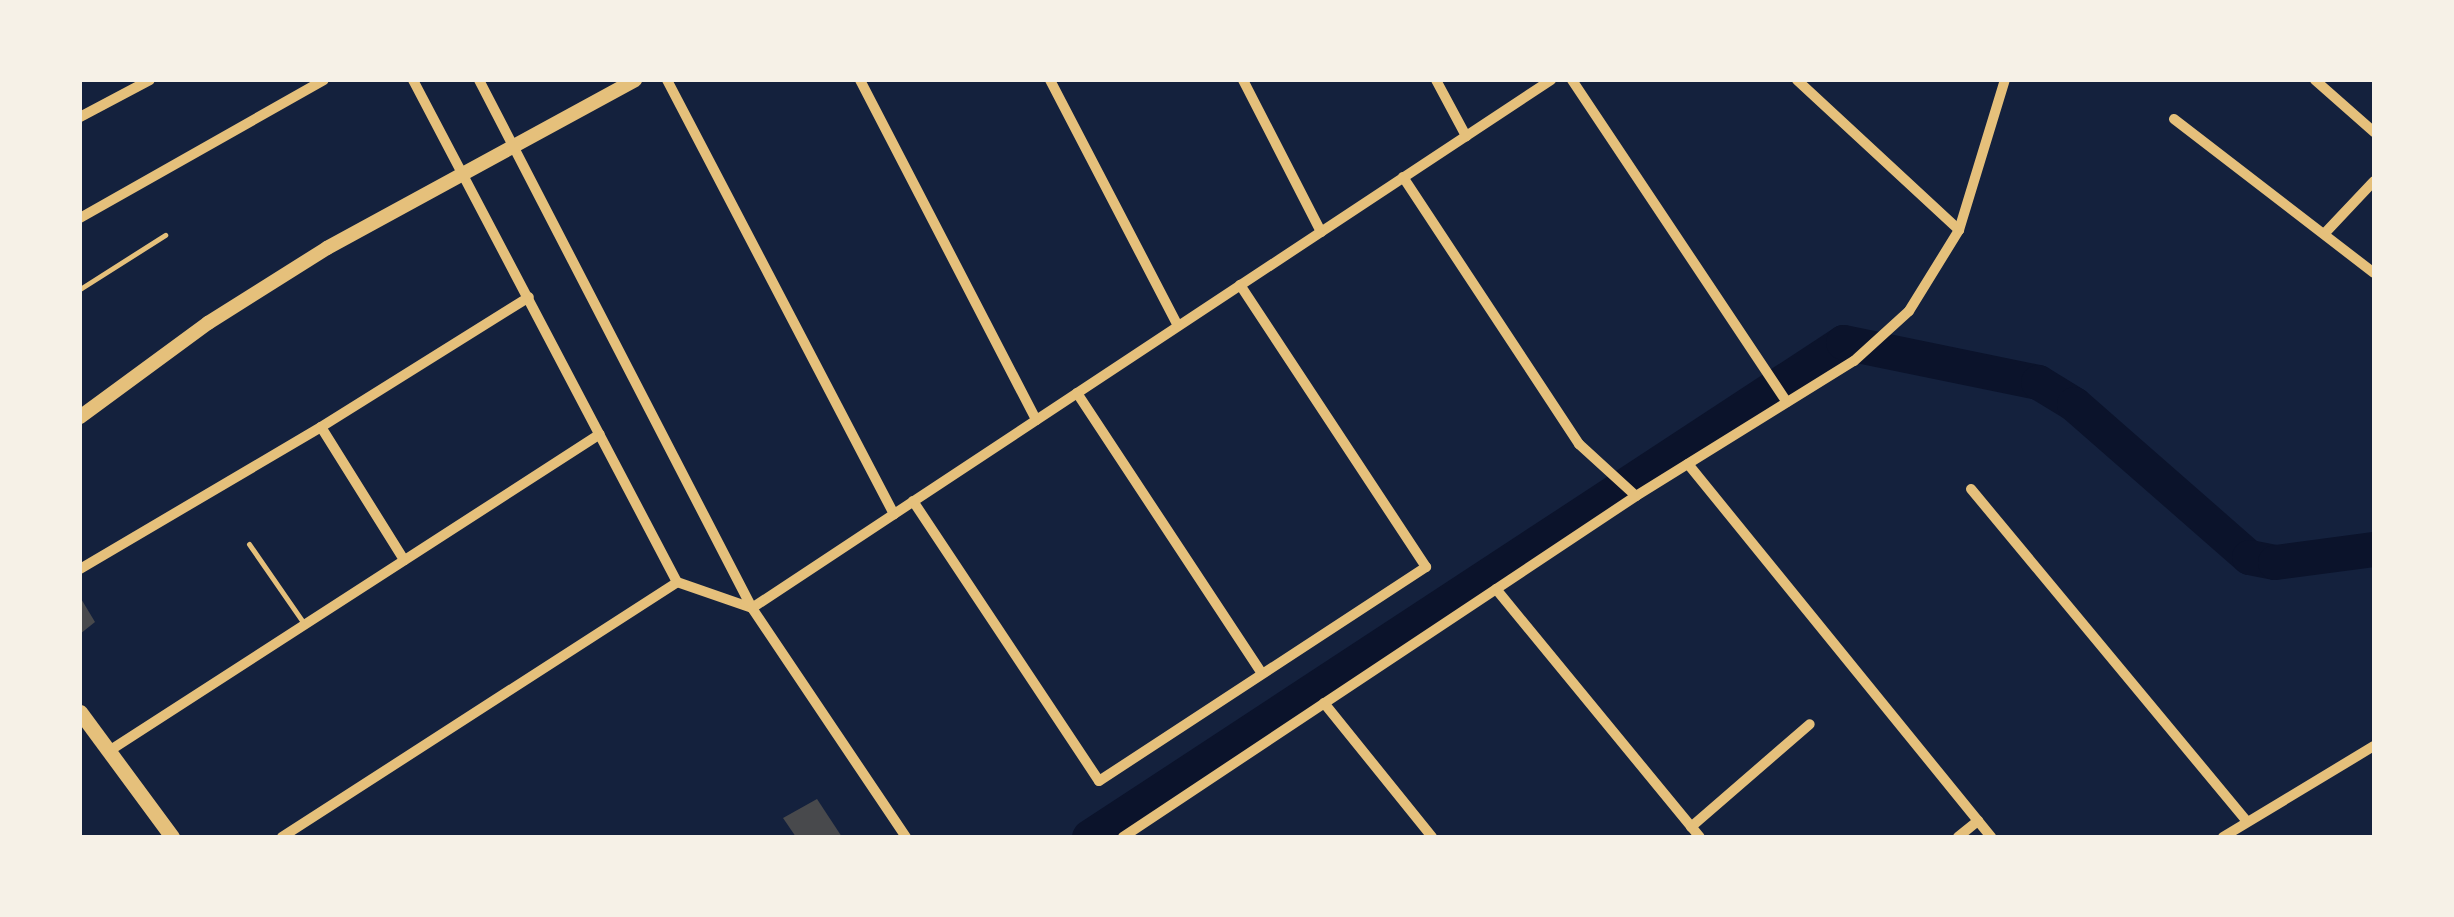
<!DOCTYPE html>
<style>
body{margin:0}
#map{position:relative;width:2454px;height:917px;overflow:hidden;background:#14213d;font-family:"Titillium Web",sans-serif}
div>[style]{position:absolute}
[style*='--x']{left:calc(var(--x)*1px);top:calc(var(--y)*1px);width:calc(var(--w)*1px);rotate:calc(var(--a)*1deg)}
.river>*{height:35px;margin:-17.5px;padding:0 17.5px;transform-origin:17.5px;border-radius:17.5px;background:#0b132b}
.building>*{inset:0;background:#48494c}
.service>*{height:5px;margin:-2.5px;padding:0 2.5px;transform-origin:2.5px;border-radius:2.5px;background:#e5c07b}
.minor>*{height:10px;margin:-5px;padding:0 5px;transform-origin:5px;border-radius:5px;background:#e5c07b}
.tertiary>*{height:14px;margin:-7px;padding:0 7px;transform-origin:7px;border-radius:7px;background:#e5c07b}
.secondary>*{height:15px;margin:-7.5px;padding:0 7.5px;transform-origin:7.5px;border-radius:7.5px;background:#e5c07b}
span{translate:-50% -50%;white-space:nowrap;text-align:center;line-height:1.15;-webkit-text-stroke:8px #f6f1e7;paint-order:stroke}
.frame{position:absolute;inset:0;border:82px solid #f6f1e7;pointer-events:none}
</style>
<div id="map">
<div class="river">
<i style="--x:1089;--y:837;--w:902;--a:-33.28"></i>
<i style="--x:1843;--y:342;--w:199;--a:11.6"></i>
<i style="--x:2038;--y:382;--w:42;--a:31.4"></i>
<i style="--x:2074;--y:404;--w:232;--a:41.2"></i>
<i style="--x:2249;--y:557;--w:26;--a:11"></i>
<i style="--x:2275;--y:562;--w:100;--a:-7.5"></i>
</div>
<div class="building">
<i style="clip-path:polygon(80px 597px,95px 622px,80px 634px)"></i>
<i style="clip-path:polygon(817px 799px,842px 837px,796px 837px,783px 818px)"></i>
</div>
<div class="service">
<i style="--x:80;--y:289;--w:101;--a:-32.4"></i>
<i style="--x:249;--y:544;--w:95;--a:55.3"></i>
</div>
<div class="minor">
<i style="--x:413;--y:80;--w:567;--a:62.26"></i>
<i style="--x:677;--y:582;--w:79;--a:19.1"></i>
<i style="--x:479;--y:80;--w:594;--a:62.66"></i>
<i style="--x:752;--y:608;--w:276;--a:56.1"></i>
<i style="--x:667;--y:80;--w:490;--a:62.4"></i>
<i style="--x:860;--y:80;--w:383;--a:62.6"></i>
<i style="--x:1050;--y:80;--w:277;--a:62.5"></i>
<i style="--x:1243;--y:80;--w:171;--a:62.8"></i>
<i style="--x:1436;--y:80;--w:64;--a:61.8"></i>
<i style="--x:1572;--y:80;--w:387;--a:56.3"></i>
<i style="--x:1797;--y:80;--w:221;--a:42.8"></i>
<i style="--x:2315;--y:80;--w:79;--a:41.4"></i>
<i style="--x:80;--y:117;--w:79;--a:-27.9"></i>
<i style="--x:2174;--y:119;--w:252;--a:37.6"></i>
<i style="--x:1403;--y:177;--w:320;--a:56.6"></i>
<i style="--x:1579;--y:444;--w:77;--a:42.4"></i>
<i style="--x:80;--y:218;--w:280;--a:-29.5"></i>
<i style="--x:2325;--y:233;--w:71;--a:-46.7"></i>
<i style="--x:1077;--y:393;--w:336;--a:56.6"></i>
<i style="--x:321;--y:427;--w:157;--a:58"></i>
<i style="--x:1688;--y:464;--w:481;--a:50.9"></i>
<i style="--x:1971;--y:489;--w:430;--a:50.3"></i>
<i style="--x:913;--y:501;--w:336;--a:56.4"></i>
<i style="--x:1099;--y:781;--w:391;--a:-33.2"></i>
<i style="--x:1426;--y:567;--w:338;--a:-123.4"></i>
<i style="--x:80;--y:569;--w:280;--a:-30.5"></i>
<i style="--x:321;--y:427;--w:245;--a:-32"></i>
<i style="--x:1496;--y:589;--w:321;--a:50.6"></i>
<i style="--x:752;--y:608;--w:958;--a:-33.46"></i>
<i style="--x:1324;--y:703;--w:172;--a:51.1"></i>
<i style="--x:109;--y:751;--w:584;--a:-32.85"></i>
<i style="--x:1691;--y:827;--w:157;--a:-40.9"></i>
<i style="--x:282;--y:837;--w:470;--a:-32.8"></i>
<i style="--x:1123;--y:837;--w:616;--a:-33.61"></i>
<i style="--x:1636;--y:496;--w:256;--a:-31.8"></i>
<i style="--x:1854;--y:361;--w:74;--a:-42.3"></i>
<i style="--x:1909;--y:311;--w:95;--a:-58.3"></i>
<i style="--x:1959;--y:230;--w:157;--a:-73"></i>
<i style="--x:1958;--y:837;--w:26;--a:-39"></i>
<i style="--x:2223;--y:837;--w:176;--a:-31.1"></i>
</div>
<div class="tertiary">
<i style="--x:80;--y:417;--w:159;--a:-36.3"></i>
<i style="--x:208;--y:323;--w:141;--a:-32.2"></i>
<i style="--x:327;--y:248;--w:351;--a:-28.6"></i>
</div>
<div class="secondary">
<i style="--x:80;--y:712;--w:155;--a:53.6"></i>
</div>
<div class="frame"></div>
</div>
